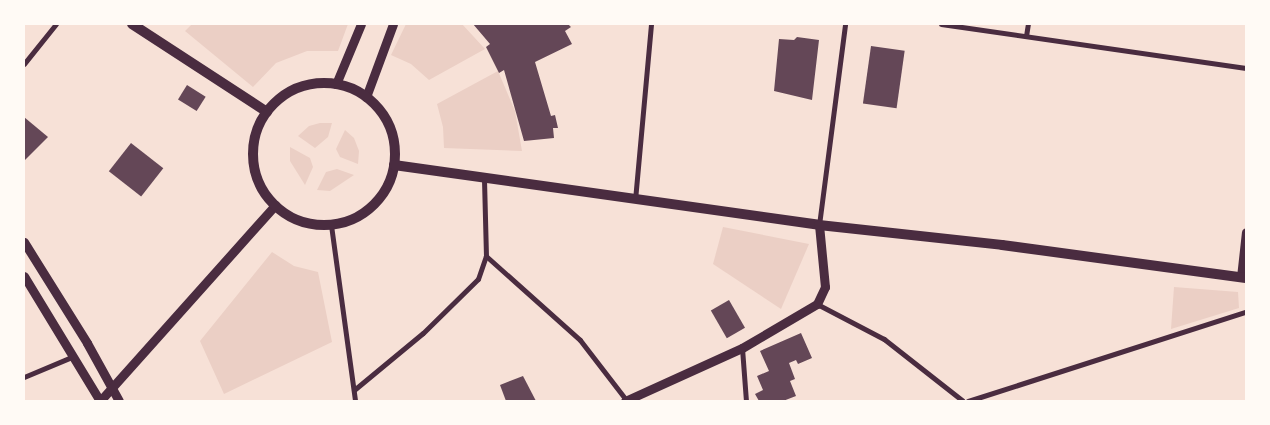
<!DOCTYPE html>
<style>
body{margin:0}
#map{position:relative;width:1270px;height:425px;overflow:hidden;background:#f7e1d7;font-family:Ubuntu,sans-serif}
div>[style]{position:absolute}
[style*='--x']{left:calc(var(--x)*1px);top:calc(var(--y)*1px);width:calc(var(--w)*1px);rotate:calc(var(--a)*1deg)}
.green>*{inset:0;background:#ebcfc5}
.building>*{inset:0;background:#644757;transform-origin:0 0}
.pedestrian>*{height:4.5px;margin:-2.25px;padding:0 2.25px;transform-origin:2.25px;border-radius:2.25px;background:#4a2c40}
.minor>*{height:5px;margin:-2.5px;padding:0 2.5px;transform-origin:2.5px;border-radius:2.5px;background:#4a2c40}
.tertiary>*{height:9px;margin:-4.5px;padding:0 4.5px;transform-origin:4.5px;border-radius:4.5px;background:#4a2c40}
.secondary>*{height:10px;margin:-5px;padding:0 5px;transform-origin:5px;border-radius:5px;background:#4a2c40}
.secondary>.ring{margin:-5px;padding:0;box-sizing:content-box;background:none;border:10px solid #4a2c40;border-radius:50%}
span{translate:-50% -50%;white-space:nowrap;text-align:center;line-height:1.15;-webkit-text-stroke:4px #fffaf5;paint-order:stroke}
.frame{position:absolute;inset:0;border:25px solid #fffaf5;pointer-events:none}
</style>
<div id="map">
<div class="green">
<i style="clip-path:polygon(192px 24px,348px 24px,338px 51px,307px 51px,276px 63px,253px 87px,185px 31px)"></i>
<i style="clip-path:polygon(406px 24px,462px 24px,485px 49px,429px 80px,411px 64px,391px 55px)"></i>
<i style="clip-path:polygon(498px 71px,515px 111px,522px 151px,444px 148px,443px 127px,437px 104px)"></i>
<i style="clip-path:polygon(320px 123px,332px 123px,328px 137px,315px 148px,298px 136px,309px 126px)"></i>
<i style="clip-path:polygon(345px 130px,354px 138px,359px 151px,358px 164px,340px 157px,336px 149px)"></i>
<i style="clip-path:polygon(290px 147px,310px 158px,313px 167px,305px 185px,290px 161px)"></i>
<i style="clip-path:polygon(337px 169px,354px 175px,330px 191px,317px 190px,326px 172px)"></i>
<i style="clip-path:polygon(723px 227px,809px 244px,781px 309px,713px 264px)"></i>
<i style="clip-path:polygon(272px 252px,294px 266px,318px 272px,332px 342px,224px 394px,200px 341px)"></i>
<i style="clip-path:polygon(1174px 287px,1238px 292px,1239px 308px,1171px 329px)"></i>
</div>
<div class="building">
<i style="clip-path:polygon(473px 24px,568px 24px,571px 27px,565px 31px,572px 44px,535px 62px,551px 116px,555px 115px,558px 128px,553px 128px,554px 138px,524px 141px,504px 70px,499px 73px,486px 47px,490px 44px)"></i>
<i style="clip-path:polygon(797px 37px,819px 40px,812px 100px,774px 91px,779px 39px,794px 40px)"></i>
<i style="left:871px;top:46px;width:34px;height:58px;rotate:8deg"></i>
<i style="left:187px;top:85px;width:22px;height:17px;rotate:32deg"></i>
<i style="clip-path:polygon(24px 117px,48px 137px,24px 161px)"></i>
<i style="left:131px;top:143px;width:41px;height:36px;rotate:38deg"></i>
<i style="left:729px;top:300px;width:32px;height:21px;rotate:60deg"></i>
<i style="clip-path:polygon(801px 333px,812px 358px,798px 364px,796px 360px,789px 363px,795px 379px,790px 381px,796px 396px,783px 401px,759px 401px,755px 394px,763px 390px,757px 376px,769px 371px,760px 351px)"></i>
<i style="clip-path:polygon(523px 376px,536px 401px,506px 401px,500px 385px)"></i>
</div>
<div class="pedestrian">
<i style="--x:24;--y:64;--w:51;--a:-51.3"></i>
</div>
<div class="minor">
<i style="--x:941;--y:24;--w:308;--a:8.2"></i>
<i style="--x:1026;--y:36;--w:12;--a:-81"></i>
<i style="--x:635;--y:200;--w:177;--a:-84.8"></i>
<i style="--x:331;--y:225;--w:178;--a:82.2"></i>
<i style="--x:819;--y:225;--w:203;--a:-82.6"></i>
<i style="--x:486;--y:256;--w:126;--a:41.8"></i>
<i style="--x:580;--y:340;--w:77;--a:52.4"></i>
<i style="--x:817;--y:304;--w:76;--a:27.6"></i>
<i style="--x:884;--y:339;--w:100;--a:38.1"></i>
<i style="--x:742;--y:348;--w:53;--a:85.7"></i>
<i style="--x:24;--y:377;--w:54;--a:-22.8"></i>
<i style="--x:354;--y:390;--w:89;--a:-39.6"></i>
<i style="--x:423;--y:333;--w:77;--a:-44.5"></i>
<i style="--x:478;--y:279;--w:24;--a:-71"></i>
<i style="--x:486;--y:256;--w:78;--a:-91.5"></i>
<i style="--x:968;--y:401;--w:292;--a:-17.8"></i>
</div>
<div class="tertiary">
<i style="--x:336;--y:84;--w:65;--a:-67.4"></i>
<i style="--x:366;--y:97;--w:78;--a:-69.7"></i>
<i style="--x:24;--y:242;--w:119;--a:58"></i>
<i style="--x:87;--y:343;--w:66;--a:61.1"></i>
<i style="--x:24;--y:276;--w:146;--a:58.7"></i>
<i style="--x:1241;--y:277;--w:45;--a:-83.7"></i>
<i style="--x:100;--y:401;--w:263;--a:-48.2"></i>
<i style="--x:625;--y:401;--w:128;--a:-24.4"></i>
<i style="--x:742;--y:348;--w:87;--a:-30.4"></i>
<i style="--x:817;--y:304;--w:19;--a:-65"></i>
<i style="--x:825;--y:287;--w:62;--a:-95.5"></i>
</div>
<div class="secondary">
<i style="--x:132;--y:24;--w:161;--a:33.1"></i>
<i class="ring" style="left:253px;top:83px;width:132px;height:132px"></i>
<i style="--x:394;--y:165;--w:429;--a:8"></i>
<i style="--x:819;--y:225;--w:184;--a:6.2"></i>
<i style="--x:1002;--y:245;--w:246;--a:7.7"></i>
</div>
<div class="frame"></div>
</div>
